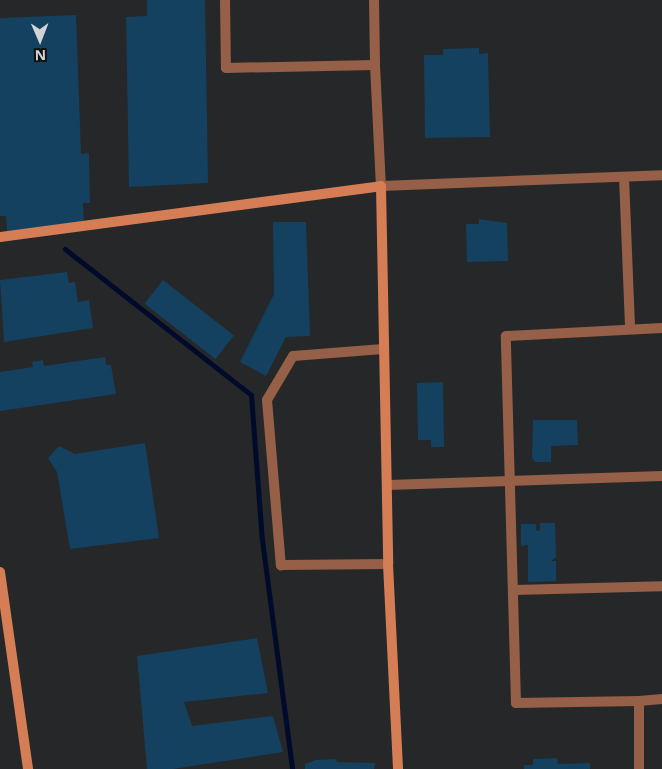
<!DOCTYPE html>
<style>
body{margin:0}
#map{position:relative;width:662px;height:769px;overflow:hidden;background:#252728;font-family:"Noto Sans",sans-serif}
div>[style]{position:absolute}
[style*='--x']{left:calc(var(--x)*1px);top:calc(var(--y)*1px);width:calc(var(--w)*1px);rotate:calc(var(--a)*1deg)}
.stream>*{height:5px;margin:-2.5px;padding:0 2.5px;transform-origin:2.5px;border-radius:2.5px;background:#000b2b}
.building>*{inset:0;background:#144160;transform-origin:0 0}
.street>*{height:10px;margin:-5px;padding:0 5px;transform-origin:5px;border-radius:5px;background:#965f47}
.secondary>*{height:10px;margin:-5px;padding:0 5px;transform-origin:5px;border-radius:5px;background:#d57e56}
span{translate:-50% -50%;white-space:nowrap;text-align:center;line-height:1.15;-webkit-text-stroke:5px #0f1010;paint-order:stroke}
.north{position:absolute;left:15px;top:15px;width:50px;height:50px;-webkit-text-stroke:4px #0f1010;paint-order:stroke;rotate:179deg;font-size:14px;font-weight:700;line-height:20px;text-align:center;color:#d2d3d4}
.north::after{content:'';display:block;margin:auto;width:18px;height:22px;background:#d2d3d4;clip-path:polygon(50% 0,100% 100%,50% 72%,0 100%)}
</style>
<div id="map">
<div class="stream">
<i style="--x:65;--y:249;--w:236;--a:38.1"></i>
<i style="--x:251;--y:395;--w:145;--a:85.7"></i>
<i style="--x:262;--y:540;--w:231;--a:82.5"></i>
</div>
<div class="building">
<i style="clip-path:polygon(147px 0,205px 0,208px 183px,129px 187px,126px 17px,147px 16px)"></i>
<i style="clip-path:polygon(76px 15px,81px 154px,89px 153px,90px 203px,83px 203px,84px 228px,7px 231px,6px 216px,0 216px,0 18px)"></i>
<i style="clip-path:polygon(479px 48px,479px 54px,488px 53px,490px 137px,425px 138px,424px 55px,443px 55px,443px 49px)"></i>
<i style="clip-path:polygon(479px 219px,507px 223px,508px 261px,467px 262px,466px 224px,479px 224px)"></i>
<i style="clip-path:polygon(273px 222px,306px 222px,310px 336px,286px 337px,266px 376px,240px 362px,274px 294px)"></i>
<i style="clip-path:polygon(67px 272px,69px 283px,75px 282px,78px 302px,89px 300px,93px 328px,4px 342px,0 280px)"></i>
<i style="left:163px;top:280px;width:90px;height:30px;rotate:38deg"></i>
<i style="clip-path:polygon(105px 357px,106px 365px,111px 365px,116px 394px,0 411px,0 372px,33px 367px,32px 362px,43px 360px,44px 366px)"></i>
<i style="clip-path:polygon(443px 382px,444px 447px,431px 447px,431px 440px,418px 440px,417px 383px)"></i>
<i style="clip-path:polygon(533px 420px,577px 420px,578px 445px,551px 446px,551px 462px,535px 462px,532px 458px)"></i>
<i style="clip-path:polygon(145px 443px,159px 538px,70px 549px,57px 472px,48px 458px,59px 446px,75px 454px)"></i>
<i style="clip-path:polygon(540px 523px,555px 523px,556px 557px,551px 561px,556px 561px,556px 581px,528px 582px,528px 545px,521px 546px,521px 524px,536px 524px,536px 531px,540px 530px)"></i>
<i style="clip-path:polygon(257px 638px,268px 693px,184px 702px,192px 726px,273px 716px,283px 752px,173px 769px,147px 769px,137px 656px)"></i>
<i style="clip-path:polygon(557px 758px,558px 764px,590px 763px,590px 769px,524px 769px,524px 765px,533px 765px,533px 759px)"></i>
<i style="clip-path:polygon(336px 759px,337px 762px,375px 763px,374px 769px,305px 769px,305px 764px,316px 760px)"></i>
</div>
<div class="street">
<i style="--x:225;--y:0;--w:68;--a:89.2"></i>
<i style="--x:226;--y:68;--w:149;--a:-1.2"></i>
<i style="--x:375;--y:65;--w:121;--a:87.2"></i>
<i style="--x:381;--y:186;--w:281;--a:-2.2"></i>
<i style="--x:374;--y:0;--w:65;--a:89.1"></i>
<i style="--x:624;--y:177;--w:152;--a:87.7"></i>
<i style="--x:383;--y:349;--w:90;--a:175.6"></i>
<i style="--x:293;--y:356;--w:51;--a:120.6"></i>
<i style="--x:267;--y:400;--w:166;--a:85.2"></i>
<i style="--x:281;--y:565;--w:107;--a:-0.5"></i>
<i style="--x:388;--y:485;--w:274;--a:-1.9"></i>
<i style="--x:514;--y:590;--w:148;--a:-1.5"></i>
<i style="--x:639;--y:701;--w:23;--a:-5"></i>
<i style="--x:639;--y:769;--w:68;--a:-90"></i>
<i style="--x:639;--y:701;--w:123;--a:179.1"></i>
<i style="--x:516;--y:703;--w:367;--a:-91.6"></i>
<i style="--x:506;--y:336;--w:156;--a:-2.9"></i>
</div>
<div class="secondary">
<i style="--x:0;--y:237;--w:384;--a:-7.6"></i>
<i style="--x:381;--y:186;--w:378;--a:88.9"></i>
<i style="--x:388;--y:564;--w:205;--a:87.2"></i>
<i style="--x:0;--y:572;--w:199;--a:81.9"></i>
</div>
<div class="north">N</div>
</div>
